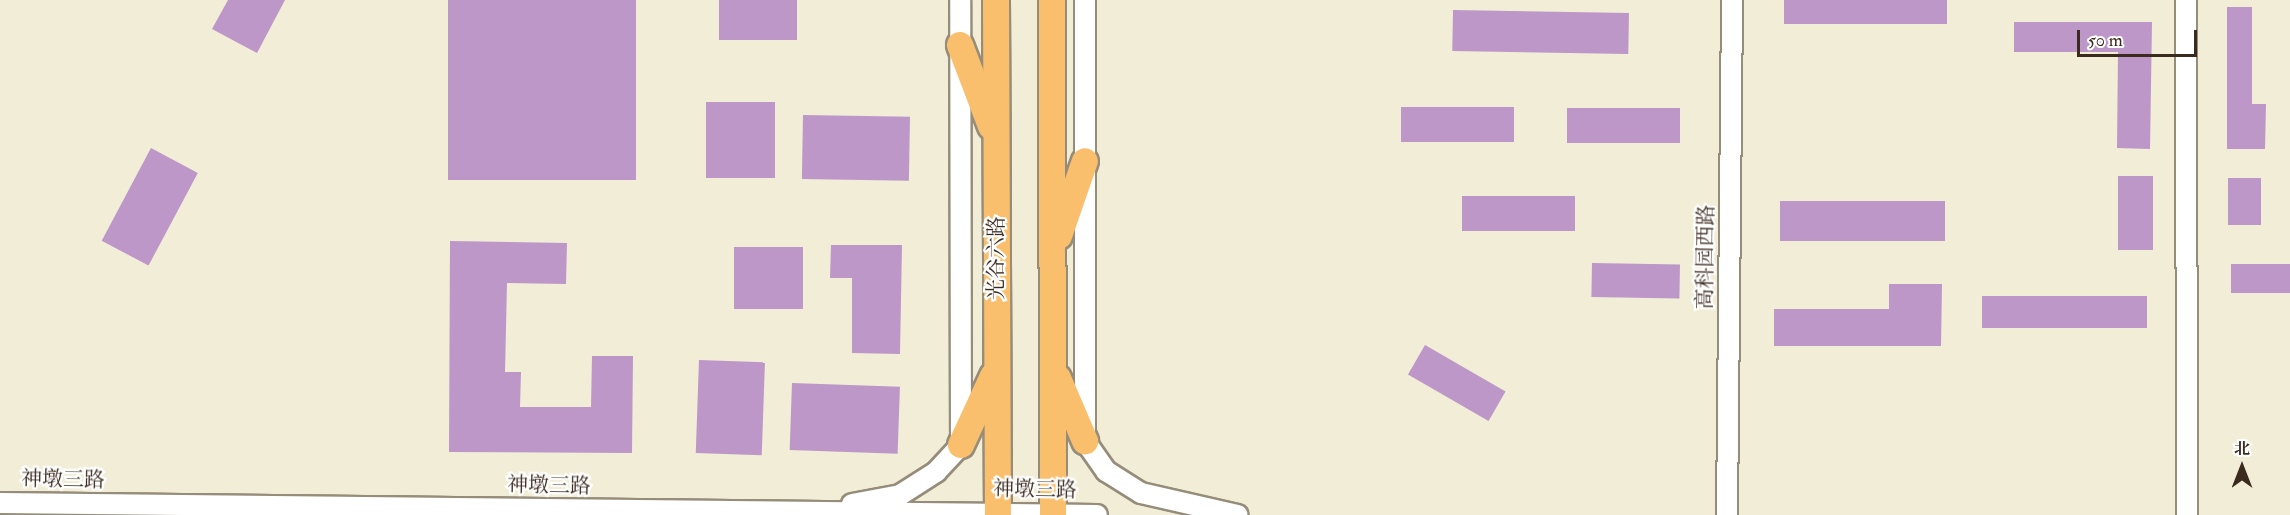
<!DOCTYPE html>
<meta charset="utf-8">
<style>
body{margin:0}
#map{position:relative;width:2290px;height:515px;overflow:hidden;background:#f1edd7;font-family:"IM FELL Double Pica","Noto Serif SC",serif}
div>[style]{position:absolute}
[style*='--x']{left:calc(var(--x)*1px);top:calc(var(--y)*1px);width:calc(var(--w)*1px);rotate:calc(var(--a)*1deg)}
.building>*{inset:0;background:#bc97c8;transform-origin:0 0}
.roads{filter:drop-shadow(2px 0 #968c7a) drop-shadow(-2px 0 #968c7a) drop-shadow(0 2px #968c7a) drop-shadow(0 -2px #968c7a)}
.minor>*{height:20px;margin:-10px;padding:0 10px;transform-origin:10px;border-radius:10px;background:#fff}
.major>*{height:26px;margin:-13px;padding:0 13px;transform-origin:13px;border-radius:13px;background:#f9bf6d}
span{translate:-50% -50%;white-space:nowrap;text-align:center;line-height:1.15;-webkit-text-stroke:4.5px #fff;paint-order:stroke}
.street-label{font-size:21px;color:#3b2a1e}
.north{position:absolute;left:2212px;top:437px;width:60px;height:60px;-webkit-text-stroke:4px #fff;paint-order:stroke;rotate:0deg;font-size:16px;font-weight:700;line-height:24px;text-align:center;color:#3b2a1e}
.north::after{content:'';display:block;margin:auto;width:21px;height:27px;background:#3b2a1e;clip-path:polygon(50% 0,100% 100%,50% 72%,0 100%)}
.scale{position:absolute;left:2077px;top:30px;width:120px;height:27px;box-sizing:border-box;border:3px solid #3b2a1e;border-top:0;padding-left:8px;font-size:18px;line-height:21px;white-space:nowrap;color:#3b2a1e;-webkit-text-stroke:4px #fff;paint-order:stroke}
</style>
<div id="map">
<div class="building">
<i style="clip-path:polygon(228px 0,285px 0,257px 53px,212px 29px)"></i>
<i style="left:448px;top:0;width:188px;height:180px"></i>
<i style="left:719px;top:0;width:78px;height:40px"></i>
<i style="left:1784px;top:0;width:163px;height:24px"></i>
<i style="clip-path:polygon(2227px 7px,2252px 7px,2252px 104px,2266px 104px,2265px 149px,2227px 149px)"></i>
<i style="left:1453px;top:10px;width:176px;height:41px;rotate:1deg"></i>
<i style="clip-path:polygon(2014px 22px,2152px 22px,2150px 149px,2117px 148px,2118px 52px,2014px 52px)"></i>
<i style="left:706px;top:102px;width:69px;height:76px"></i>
<i style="left:1401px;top:107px;width:113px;height:35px"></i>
<i style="left:1567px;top:108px;width:113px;height:35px"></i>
<i style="left:803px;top:115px;width:107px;height:64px;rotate:1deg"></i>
<i style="left:151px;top:148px;width:53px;height:105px;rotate:28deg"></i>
<i style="left:2118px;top:176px;width:35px;height:74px"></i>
<i style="left:2228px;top:178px;width:33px;height:47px"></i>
<i style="left:1462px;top:196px;width:113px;height:35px"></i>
<i style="left:1780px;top:201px;width:165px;height:40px"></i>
<i style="clip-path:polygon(450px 241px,567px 243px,566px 284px,507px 283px,505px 372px,521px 372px,520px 407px,591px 407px,592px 356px,633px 356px,632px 453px,449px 452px)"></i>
<i style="clip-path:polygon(831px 245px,902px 245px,900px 354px,852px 353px,852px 278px,830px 278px)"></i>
<i style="left:734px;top:247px;width:69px;height:62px"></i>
<i style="left:1592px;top:263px;width:88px;height:34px;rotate:1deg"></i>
<i style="left:2231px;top:264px;width:59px;height:29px"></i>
<i style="clip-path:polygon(1889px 284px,1942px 284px,1941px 346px,1774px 346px,1774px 309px,1889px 309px)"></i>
<i style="left:1982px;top:296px;width:165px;height:32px"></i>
<i style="left:1425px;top:345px;width:93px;height:34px;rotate:30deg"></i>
<i style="left:699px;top:360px;width:66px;height:93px;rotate:2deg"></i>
<i style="left:792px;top:383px;width:108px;height:67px;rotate:2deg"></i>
</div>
<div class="roads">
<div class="minor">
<i style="--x:1085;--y:0;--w:441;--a:90"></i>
<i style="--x:1085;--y:441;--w:37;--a:55"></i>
<i style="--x:1106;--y:471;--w:41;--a:32.2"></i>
<i style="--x:1141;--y:493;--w:99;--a:12.8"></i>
<i style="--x:2186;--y:0;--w:515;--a:89.89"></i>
<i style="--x:0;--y:503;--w:1097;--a:0.63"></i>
<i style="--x:852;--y:504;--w:49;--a:-10.6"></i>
<i style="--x:900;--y:495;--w:43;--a:-32.6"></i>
<i style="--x:936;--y:472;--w:37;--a:-47"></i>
<i style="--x:961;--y:445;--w:445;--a:-90.1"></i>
<i style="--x:1727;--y:515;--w:515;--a:-89.44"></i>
</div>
<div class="major">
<i style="--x:996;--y:0;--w:515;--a:89.78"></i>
<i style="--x:1052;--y:0;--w:515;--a:89.89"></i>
<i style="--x:960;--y:45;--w:87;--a:69.1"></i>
<i style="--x:1059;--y:236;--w:79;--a:-70.9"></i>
<i style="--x:1058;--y:378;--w:69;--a:66.8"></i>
<i style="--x:961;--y:445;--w:76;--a:-65.1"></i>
</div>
</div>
<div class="street-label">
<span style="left:1706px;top:257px;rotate:-89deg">高科园西路</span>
<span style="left:997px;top:258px;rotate:-90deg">光谷六路</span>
<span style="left:63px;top:480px;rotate:1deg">神墩三路</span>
<span style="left:549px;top:486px;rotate:1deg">神墩三路</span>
<span style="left:1035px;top:490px;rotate:1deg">神墩三路</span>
</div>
<div class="north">北</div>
<div class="scale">50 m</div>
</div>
